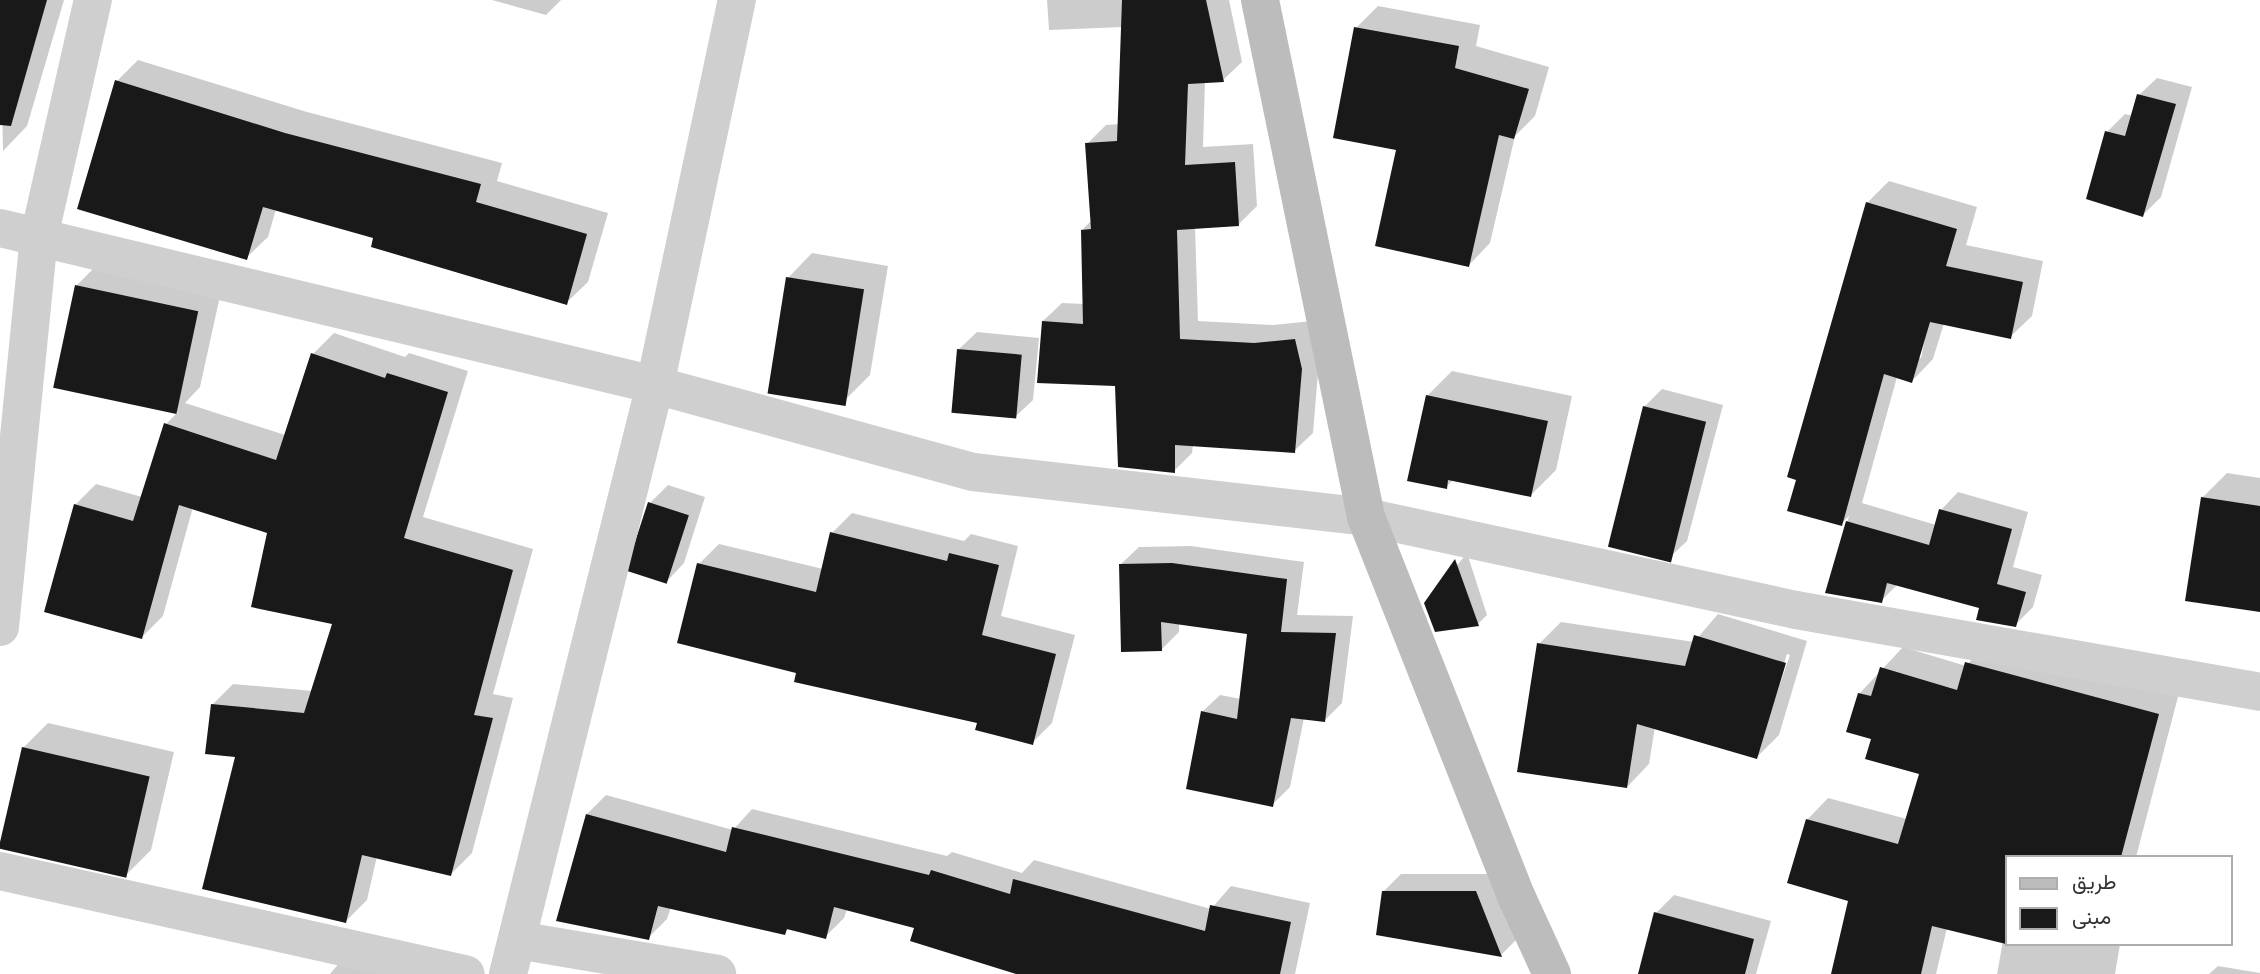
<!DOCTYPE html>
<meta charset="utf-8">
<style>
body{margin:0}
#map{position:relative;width:2260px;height:974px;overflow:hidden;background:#fff;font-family:"Public Sans",Vazirmatn,sans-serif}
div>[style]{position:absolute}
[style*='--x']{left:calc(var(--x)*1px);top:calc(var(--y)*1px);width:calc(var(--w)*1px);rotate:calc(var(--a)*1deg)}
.shadow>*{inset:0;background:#0003}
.building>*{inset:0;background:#191919;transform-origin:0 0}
.street>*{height:38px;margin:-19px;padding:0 19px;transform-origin:19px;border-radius:19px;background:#cfcfcf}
.secondary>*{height:38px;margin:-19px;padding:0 19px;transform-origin:19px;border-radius:19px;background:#bcbcbc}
span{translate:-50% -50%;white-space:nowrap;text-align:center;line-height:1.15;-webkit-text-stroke:7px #fff;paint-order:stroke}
.legend{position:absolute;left:2005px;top:855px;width:228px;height:91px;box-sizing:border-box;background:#fff;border:2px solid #adadad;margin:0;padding:9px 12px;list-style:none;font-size:21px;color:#323232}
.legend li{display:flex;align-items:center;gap:14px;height:35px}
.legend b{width:35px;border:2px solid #adadad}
</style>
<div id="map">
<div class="shadow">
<i style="clip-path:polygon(0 0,64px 0,27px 126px,3px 151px)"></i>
<i style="clip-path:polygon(492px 0,561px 0,546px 15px)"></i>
<i style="clip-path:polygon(1047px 0,1229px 0,1242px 62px,1223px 80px,1205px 81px,1203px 147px,1253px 144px,1257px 206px,1238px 225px,1195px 227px,1198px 321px,1273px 325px,1313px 321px,1320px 349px,1313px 433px,1294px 451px,1193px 444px,1192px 453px,1174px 471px,1117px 384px,1043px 321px,1062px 303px,1085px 304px,1082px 230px,1092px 220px,1087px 144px,1106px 125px,1119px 124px,1123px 27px,1049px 30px)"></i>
<i style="clip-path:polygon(1378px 6px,1480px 25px,1476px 46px,1549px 67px,1535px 116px,1515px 136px,1490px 243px,1469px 265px,1356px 28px)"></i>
<i style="clip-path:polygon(138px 60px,307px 112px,502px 163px,497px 181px,608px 213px,588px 282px,566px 303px,375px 237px,276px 209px,268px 237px,246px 258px,117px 81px)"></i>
<i style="clip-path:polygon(2157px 78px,2192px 87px,2161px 197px,2143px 215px,2107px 132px,2125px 114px,2133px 116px,2139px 95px)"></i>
<i style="clip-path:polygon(evenodd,1889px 181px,1977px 207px,1966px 245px,2043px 261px,2032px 316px,2010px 337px,1944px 323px,1933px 359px,1912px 381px,1897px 377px,1862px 503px,1936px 525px,1941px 510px,1958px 492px,2028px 512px,2013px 567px,2042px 575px,2033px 607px,2015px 625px,1981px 607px,1898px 584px,1881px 601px,1827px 591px,1849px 516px,1841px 524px,1867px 203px,1889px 181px,1930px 313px,1921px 358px,1918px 358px,1930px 313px)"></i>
<i style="clip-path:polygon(812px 253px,888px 266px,870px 375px,845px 400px,788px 278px)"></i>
<i style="clip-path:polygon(101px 261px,222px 287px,200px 387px,185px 403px,285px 435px,313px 354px,334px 333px,405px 357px,409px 353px,468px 371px,423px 517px,533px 549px,493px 694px,513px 698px,472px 853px,451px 874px,377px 856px,367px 900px,346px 921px,237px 756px,212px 705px,233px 684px,313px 691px,334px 622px,269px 532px,193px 507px,163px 616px,142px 637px,75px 505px,96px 484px,142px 497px,166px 424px,178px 412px,55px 386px,76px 286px)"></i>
<i style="clip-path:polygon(977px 332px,1039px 338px,1033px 400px,1015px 417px,959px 349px)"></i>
<i style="clip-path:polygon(1452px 371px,1572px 396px,1556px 470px,1531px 495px,1454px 479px,1446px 487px,1427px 396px)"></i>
<i style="clip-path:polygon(1662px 389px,1723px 405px,1687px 541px,1669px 558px,1644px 407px)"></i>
<i style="clip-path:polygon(2227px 473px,2260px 478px,2260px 611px,2202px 498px)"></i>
<i style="clip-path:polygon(668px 485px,705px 497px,684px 563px,667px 581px,650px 503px)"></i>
<i style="clip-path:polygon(852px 513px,964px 541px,971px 534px,1018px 546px,1001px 616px,1075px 635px,1052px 723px,1032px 743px,979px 722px,798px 672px,699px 564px,719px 544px,823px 569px,832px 533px)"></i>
<i style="clip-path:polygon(1191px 546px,1304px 562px,1297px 615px,1353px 616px,1342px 703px,1325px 720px,1304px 718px,1290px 787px,1272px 805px,1202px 712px,1220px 695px,1241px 699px,1249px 632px,1179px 623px,1179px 632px,1161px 650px,1121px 564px,1139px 547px)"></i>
<i style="clip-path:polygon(1467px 553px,1487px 615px,1478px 624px,1426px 604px)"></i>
<i style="clip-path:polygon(evenodd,1718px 614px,1807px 641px,1779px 735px,1757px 757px,1655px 727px,1649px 764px,1627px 787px,1539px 644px,1561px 622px,1694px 642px,1718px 614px,1787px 654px,1790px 655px,1763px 733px,1787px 654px)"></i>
<i style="clip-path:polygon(1988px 642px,2179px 693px,2136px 857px,2006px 857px,2006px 944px,2120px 944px,2115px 974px,1997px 974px,2003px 941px,1947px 928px,1936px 974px,1833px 974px,1851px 899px,1807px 820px,1828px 798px,1907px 819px,1921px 773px,1873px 738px,1859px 694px,1903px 647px,1966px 666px)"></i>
<i style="clip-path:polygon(48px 723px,174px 752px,151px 850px,126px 875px,0 847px,23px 748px)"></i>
<i style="clip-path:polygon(606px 795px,733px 830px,752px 809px,947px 856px,952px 852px,1022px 873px,1034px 860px,1211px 909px,1231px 886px,1310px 903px,1295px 974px,1028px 974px,916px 927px,847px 909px,844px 918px,825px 937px,671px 907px,667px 919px,648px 938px,587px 814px)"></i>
<i style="clip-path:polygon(1401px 874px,1494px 874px,1518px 938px,1501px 955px,1383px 892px)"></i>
<i style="clip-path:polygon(1674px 895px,1771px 921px,1756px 974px,1640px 974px,1656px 913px)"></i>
<i style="clip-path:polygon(357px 942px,482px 974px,330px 974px)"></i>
<i style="clip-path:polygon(2218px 966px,2260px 973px,2260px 974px,2209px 974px)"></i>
</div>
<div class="building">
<i style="clip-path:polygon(0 0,47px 0,11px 126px,0 125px)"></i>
<i style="clip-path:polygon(1122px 0,1206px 0,1224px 82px,1188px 84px,1185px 165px,1235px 162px,1239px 226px,1177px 230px,1180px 339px,1254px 343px,1295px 339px,1302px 369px,1295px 453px,1175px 445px,1175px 473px,1118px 467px,1115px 386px,1037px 383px,1042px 321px,1083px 324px,1081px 230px,1091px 229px,1085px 143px,1117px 141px)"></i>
<i style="clip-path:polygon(1354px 27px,1459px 46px,1455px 68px,1529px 89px,1514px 139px,1499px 135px,1469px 267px,1375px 246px,1396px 150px,1333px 138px)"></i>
<i style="clip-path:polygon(115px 80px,285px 133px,481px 184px,476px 202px,587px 234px,567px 305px,371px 247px,373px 238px,263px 207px,247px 260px,77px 209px)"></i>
<i style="clip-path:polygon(2137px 94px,2176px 104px,2143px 217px,2086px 199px,2105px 131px,2125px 136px)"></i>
<i style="clip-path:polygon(1866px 202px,1957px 229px,1946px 266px,2023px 282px,2011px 339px,1930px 322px,1912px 383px,1884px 374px,1842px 526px,1787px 511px,1796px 480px,1787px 477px)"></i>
<i style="left:786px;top:277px;width:79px;height:118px;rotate:9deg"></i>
<i style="left:75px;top:285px;width:126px;height:105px;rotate:12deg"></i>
<i style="left:957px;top:349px;width:65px;height:64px;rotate:5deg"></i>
<i style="clip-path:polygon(311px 353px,385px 378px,387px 373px,448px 392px,404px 538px,513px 570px,474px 715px,493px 718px,451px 876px,362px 855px,346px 923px,202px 889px,235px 757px,205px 754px,211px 704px,304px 713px,332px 624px,251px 607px,267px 533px,179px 505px,142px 639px,44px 612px,74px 504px,133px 521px,164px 423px,276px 460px)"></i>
<i style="clip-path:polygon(1426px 395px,1548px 421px,1531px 497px,1448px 480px,1447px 489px,1407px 481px)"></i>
<i style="left:1643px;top:406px;width:65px;height:145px;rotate:14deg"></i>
<i style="clip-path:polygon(2201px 497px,2260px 506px,2260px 612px,2185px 601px)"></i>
<i style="left:648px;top:502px;width:43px;height:72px;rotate:18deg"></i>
<i style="clip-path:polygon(1939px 509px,2012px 529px,1997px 584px,2026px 592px,2016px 627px,1976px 620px,1979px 608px,1887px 583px,1882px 603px,1825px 593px,1846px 521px,1929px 545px)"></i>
<i style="clip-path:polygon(830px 532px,947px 561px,949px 553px,999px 565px,982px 635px,1056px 654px,1033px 745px,975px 730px,977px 723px,794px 682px,796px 673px,677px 643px,697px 563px,816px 592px)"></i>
<i style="clip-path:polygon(1455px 559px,1479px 626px,1435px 632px,1424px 603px)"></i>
<i style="clip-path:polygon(1172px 563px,1287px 579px,1281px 632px,1336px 633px,1325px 722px,1291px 718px,1273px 807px,1186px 789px,1201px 711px,1237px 719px,1247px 634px,1161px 622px,1162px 651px,1121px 652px,1119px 564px)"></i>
<i style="clip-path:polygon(1694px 635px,1786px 663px,1757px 759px,1637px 724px,1627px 788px,1517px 772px,1537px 643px,1685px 666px)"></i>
<i style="clip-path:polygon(1965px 662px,2159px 714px,2121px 857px,2006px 857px,2006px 944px,1932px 926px,1921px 974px,1831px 974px,1848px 901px,1787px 883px,1806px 819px,1898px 844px,1919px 774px,1865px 759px,1871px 739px,1846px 732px,1858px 693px,1871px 696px,1880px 667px,1957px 690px)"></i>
<i style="left:22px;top:747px;width:131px;height:104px;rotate:13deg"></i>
<i style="clip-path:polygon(586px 814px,726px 852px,732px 827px,929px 875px,931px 870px,1010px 894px,1013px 879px,1205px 931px,1210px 905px,1291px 922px,1280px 974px,1016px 974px,910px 941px,914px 928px,834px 907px,826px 939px,787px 929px,785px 935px,658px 906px,649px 940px,556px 921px)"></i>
<i style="clip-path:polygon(1382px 891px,1476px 891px,1502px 957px,1376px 935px)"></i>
<i style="clip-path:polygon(1654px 912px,1754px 939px,1745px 974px,1638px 974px)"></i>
</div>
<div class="street">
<i style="--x:0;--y:228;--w:674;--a:13.48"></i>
<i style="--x:655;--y:385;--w:330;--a:15.3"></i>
<i style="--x:973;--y:472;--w:396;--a:6.5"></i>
<i style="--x:1366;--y:517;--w:440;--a:12.2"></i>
<i style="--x:1796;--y:610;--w:471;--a:10"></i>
<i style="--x:0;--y:627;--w:392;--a:-84.3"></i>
<i style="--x:39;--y:237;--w:243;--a:-77.2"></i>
<i style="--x:0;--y:871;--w:477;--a:12.5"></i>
<i style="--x:517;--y:940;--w:203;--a:9.6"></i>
<i style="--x:508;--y:974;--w:607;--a:-75.99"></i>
<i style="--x:655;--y:385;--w:394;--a:-78"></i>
</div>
<div class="secondary">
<i style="--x:1260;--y:0;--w:528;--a:78.41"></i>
<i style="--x:1366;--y:517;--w:410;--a:68.4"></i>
<i style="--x:1517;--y:898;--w:84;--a:65.3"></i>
</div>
<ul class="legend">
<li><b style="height:9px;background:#bcbcbc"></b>طريق</li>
<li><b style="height:19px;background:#191919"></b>مبنى</li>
</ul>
</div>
